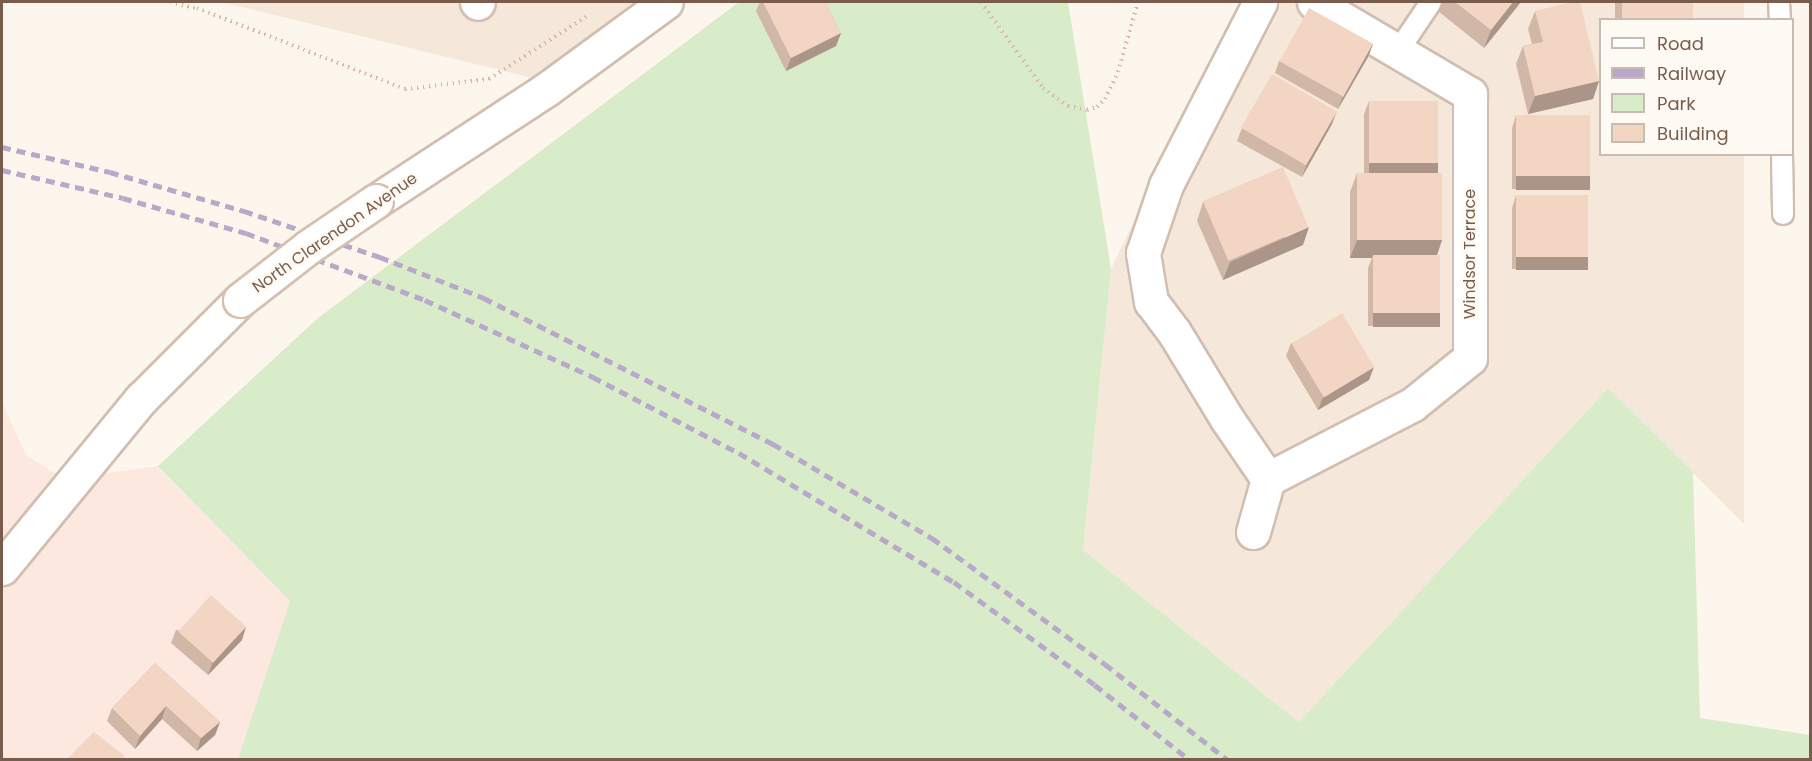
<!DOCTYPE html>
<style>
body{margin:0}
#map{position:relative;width:1812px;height:761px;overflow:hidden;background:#fdf6ec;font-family:Poppins,sans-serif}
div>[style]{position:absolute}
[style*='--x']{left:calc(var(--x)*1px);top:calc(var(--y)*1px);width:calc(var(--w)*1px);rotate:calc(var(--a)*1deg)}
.residential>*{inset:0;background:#f5e8da}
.commercial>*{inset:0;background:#fde8e0}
.green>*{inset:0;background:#d8ecc9}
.path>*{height:4px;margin-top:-2px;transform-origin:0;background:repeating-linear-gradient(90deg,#d9b8a5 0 1.5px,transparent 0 6px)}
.roads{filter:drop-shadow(2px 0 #d1beb0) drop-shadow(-2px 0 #d1beb0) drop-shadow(0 2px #d1beb0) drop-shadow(0 -2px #d1beb0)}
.lane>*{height:20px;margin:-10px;padding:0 10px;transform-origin:10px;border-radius:10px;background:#fff}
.street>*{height:33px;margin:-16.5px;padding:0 16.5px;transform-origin:16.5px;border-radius:16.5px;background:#fff}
.secondary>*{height:33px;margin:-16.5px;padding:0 16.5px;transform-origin:16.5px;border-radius:16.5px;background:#fff}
.rail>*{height:4.5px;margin-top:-2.25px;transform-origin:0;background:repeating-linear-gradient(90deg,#b9a8c9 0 9px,transparent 0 15px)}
.bridges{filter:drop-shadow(2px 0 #d6c0b0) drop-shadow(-2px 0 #d6c0b0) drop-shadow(0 2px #d6c0b0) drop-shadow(0 -2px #d6c0b0)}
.secondary-bridge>*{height:33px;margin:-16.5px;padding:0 16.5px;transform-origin:16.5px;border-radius:16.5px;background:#fff}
.wall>*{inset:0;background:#d1b7a8;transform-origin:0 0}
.shaded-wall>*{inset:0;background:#aa9588;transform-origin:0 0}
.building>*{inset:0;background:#f3d5c3;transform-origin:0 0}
span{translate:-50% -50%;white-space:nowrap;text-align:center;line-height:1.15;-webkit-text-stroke:5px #fffaf3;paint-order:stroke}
.street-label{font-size:16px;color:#7a5c4d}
.frame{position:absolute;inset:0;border:3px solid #7a5c4d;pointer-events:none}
.legend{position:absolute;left:1599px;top:18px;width:195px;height:138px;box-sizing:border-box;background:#fffaf3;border:2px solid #cabbb1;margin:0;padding:8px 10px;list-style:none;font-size:18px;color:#7a5c4d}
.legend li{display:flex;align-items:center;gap:12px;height:30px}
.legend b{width:30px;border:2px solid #cabbb1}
</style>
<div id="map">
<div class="residential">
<i style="clip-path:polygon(221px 2px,668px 2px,549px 82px)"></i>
<i style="clip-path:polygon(1239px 2px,1744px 2px,1744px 19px,1600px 20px,1600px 154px,1744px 155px,1744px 524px,1608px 388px,1299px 722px,1083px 550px,1111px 269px)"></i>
</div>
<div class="commercial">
<i style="clip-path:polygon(2px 402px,26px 455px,64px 479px,158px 466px,290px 601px,238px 759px,2px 759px)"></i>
</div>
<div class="green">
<i style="clip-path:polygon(739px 2px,1068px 2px,1111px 269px,1083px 550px,1299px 722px,1608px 388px,1693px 472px,1700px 718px,1810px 735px,1810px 759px,238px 759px,290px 601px,158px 466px,318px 318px)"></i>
</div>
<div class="path">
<i style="--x:170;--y:2;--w:28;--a:13"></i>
<i style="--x:197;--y:8;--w:223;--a:21.3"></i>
<i style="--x:405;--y:89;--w:85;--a:-6.8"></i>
<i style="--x:489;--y:79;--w:117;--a:-32.7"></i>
<i style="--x:981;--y:2;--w:106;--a:54.2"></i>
<i style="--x:1043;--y:88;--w:31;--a:36"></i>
<i style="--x:1068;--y:106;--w:19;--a:12"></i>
<i style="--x:1087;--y:110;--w:10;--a:-17"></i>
<i style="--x:1097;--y:107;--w:11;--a:-45"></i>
<i style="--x:1105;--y:99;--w:30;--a:-64"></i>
<i style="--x:1118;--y:72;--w:73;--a:-74.1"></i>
</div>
<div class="roads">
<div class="lane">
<i style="--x:1779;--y:2;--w:18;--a:87"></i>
<i style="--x:1398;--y:51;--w:59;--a:-56"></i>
<i style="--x:1782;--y:154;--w:60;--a:89"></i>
</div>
<div class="street">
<i style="--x:477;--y:2;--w:1;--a:45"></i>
<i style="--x:1268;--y:479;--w:163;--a:-27.3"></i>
<i style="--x:1413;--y:404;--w:73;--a:-38.9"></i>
<i style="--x:1470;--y:358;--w:264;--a:-90"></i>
<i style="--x:1470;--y:94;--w:181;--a:-149.5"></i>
<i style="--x:1253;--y:532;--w:55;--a:-74.2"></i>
<i style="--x:1268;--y:479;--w:73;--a:-124.3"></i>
<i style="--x:1227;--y:419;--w:102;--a:-121.3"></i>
<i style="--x:1174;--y:332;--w:38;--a:-127"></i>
<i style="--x:1151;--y:302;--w:50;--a:-99.3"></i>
<i style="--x:1143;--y:253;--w:72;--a:-71.3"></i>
<i style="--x:1166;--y:185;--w:206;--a:-62.8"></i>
</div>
<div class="secondary">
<i style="--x:376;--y:201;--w:204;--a:-33.2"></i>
<i style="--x:547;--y:89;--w:147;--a:-36.2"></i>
<i style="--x:2;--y:568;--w:219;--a:-50.6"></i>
<i style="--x:141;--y:399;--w:140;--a:-45"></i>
</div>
</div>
<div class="rail">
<i style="--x:2;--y:147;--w:111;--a:13"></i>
<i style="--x:110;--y:172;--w:140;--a:16.2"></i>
<i style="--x:244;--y:211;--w:144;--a:18.7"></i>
<i style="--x:380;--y:257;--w:112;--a:21.5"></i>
<i style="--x:484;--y:298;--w:324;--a:26.8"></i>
<i style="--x:773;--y:444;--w:185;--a:30.6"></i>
<i style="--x:932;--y:538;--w:214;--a:36.1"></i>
<i style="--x:1105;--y:664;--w:156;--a:38"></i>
<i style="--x:2;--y:170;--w:124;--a:13"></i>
<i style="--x:123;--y:198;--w:128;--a:15.9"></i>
<i style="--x:246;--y:233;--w:191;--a:20.5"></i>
<i style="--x:425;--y:300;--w:185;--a:24.6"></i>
<i style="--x:593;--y:377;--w:165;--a:27.5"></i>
<i style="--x:739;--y:453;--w:251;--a:31"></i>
<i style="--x:954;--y:582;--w:175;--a:36.1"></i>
<i style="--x:1095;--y:685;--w:121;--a:38.3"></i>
</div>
<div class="bridges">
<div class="secondary-bridge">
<i style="--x:240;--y:300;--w:86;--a:-37.9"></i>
<i style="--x:308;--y:247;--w:82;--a:-34.1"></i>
</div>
</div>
<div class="wall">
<i style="clip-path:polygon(760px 2px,825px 2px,841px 33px,836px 46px,786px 71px,756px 11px)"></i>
<i style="clip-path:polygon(1442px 2px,1521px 2px,1484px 48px,1438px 11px)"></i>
<i style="left:1615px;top:2px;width:78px;height:18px"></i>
<i style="clip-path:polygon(1535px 11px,1599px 81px,1593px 99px,1528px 114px,1516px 64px,1523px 46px,1532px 44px,1528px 29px)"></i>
<i style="clip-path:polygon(1373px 44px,1368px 57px,1338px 109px,1275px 73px,1279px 61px)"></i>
<i style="clip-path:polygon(1369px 101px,1438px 163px,1435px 173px,1442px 240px,1437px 255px,1436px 326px,1368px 326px,1368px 268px,1372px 258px,1350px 258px,1350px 192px,1357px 173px,1364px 173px,1364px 114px)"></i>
<i style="clip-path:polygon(1516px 115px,1585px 189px,1512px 189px,1512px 128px)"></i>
<i style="clip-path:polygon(1332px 124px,1302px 177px,1237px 141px,1242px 128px)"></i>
<i style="clip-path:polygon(1516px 195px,1583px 269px,1512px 269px,1512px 208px)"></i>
<i style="clip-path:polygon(1203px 202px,1303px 245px,1223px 280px,1197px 221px)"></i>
<i style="clip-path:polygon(1291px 343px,1369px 380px,1318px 410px,1286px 356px)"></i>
<i style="clip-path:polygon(176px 630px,242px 640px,208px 675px,171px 643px)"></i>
<i style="clip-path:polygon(155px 663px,220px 722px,215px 735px,197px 751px,162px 719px,135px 749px,107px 721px,112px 708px)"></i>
</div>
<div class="shaded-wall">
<i style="clip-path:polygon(1513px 2px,1521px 2px,1484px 48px,1491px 30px)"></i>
<i style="clip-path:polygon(841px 33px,836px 46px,786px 71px,791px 58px)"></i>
<i style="clip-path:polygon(1373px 44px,1368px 57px,1338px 109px,1343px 96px)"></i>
<i style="clip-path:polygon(1599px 81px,1593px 99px,1528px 114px,1535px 96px)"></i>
<i style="clip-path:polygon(1337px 111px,1332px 124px,1302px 177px,1307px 164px)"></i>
<i style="left:1369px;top:163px;width:69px;height:14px"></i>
<i style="left:1516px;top:176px;width:74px;height:14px"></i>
<i style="clip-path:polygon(1309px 227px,1303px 245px,1223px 280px,1230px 262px)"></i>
<i style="clip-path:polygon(1357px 240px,1442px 240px,1436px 258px,1373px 255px,1372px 258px,1350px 258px)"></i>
<i style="left:1516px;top:257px;width:72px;height:13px"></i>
<i style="left:1373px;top:313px;width:67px;height:14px"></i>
<i style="clip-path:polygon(1374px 367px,1369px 380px,1318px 410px,1323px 397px)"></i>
<i style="clip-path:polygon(246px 627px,242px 640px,208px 675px,213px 662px)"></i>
<i style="clip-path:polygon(166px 706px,162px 719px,135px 749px,140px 736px)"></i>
<i style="clip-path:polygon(220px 722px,215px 735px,197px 751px,201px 738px)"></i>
</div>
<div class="building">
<i style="clip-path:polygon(763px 2px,825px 2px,841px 33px,791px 58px)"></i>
<i style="clip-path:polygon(1455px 2px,1513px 2px,1491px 30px)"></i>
<i style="clip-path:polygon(1572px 2px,1580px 2px,1599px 81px,1535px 96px,1523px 46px,1543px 42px,1535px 11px)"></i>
<i style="left:1622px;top:2px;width:71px;height:18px"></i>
<i style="left:1309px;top:8px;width:73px;height:61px;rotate:29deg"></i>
<i style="left:1272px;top:74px;width:75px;height:62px;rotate:30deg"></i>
<i style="left:1369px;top:101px;width:69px;height:62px"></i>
<i style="left:1516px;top:115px;width:74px;height:61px"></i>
<i style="left:1283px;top:167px;width:65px;height:87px;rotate:67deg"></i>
<i style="left:1357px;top:173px;width:85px;height:67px"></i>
<i style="left:1516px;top:195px;width:72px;height:62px"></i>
<i style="left:1373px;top:255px;width:67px;height:58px"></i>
<i style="left:1342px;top:313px;width:63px;height:59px;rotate:59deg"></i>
<i style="left:211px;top:595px;width:47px;height:49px;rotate:42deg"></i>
<i style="clip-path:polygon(155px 663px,220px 722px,201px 738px,166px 706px,140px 736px,112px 708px)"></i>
<i style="clip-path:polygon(94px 732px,125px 756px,121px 759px,67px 759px)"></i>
</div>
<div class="street-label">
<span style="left:335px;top:233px;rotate:-35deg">North Clarendon Avenue</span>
<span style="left:1470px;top:254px;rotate:-90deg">Windsor Terrace</span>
</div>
<div class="frame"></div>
<ul class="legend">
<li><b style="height:8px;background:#fff"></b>Road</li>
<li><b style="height:8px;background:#b9a8c9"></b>Railway</li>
<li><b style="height:16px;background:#d8ecc9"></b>Park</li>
<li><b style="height:16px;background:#f3d5c3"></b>Building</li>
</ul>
</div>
